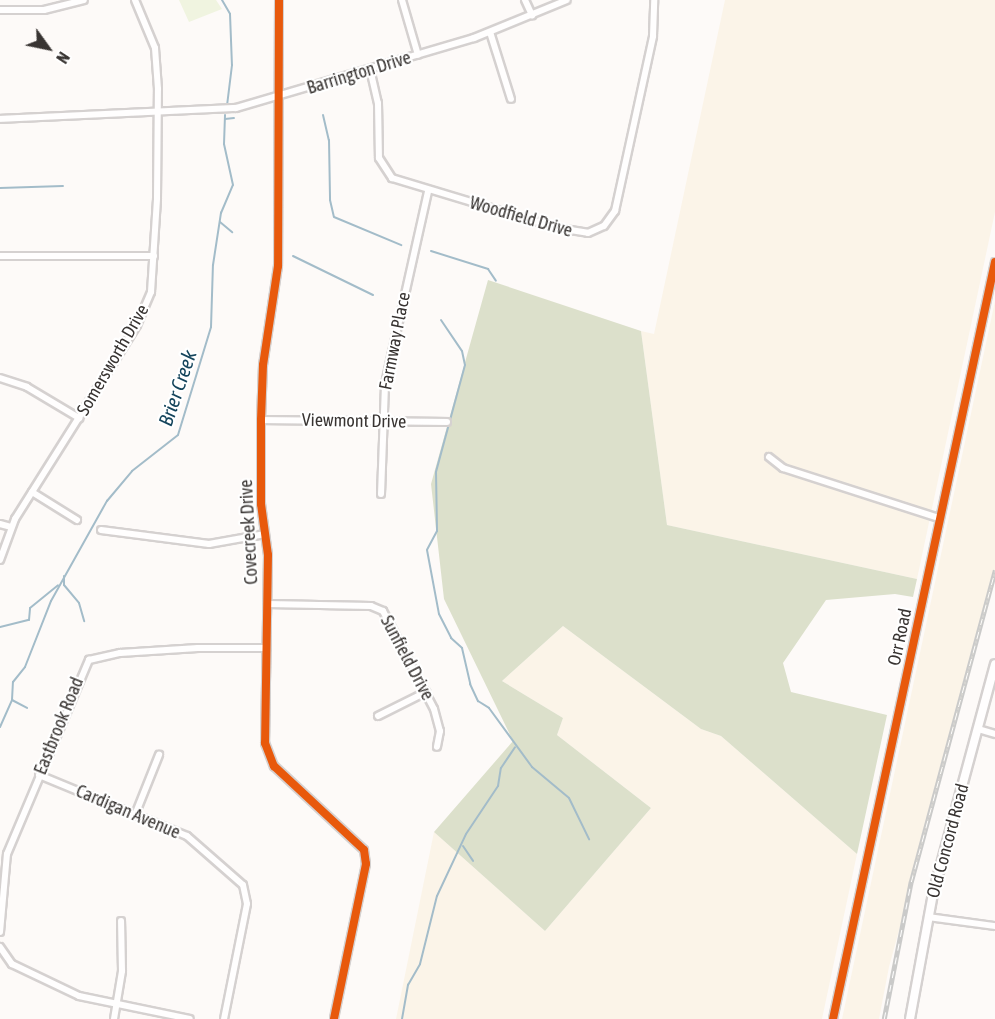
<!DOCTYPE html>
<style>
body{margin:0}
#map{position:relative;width:995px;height:1019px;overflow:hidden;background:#fdfaf8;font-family:"Asap Condensed",sans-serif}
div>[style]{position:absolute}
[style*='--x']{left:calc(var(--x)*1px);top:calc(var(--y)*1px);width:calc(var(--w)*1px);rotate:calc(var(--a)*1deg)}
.industrial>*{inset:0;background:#fbf4e8}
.green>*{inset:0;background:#f0f4e0}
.forest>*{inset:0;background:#dce0cb}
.stream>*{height:2px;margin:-1px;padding:0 1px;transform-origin:1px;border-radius:1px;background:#a3bcc9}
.roads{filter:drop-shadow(2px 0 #d5d1d0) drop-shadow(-2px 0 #d5d1d0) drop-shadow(0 2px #d5d1d0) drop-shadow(0 -2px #d5d1d0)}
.minor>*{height:6px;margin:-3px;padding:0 3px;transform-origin:3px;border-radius:3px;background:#fffefe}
.tertiary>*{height:8px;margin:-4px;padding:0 4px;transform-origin:4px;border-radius:4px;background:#fffefe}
.rail>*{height:4.5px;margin-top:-2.25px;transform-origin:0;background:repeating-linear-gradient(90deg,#fff 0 7px,#cacac9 0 14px);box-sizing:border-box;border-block:2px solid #cacac9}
.cycleway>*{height:8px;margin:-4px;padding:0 4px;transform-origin:4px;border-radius:4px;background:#e8590c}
span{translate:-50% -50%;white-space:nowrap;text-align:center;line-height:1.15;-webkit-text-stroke:4.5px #fff;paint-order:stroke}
.street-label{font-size:18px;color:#383432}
.water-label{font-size:20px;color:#15455c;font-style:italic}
.north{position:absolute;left:18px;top:18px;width:60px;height:60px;-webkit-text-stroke:4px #fff;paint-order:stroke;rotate:123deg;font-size:16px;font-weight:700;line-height:24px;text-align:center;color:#383432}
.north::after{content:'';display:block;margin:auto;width:21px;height:27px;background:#383432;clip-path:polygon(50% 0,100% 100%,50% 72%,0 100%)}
</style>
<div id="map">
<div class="industrial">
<i style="clip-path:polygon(725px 0,995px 0,995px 212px,917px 579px,667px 525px,641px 331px,654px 334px)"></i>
<i style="clip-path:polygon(995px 301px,995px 578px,889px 967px,879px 1019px,842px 1019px)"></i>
<i style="clip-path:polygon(563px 626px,701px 729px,721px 736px,857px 854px,822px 1019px,396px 1019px,434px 832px,545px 931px,651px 808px,557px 735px,563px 718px,502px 681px)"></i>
</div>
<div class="green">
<i style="clip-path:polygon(179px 0,216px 0,222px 9px,189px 22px)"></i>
</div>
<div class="forest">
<i style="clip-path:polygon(488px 280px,641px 331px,667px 525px,917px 579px,913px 597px,895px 594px,826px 600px,783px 663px,791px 692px,887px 715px,857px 854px,721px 736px,701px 729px,563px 626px,502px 681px,563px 718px,557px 735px,651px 808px,545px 931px,434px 832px,513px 741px,444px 599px,431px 484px)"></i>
</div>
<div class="stream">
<i style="--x:222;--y:0;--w:16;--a:60"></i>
<i style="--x:230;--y:14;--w:51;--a:87.8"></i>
<i style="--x:232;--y:65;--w:39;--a:97"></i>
<i style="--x:323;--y:115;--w:26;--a:77"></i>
<i style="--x:329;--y:140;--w:60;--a:89"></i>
<i style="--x:330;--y:200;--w:17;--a:77"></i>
<i style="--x:334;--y:217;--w:73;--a:22.7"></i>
<i style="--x:225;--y:119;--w:9;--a:-6"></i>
<i style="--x:0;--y:188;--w:63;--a:-1.8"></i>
<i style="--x:220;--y:222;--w:16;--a:40"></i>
<i style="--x:431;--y:251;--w:60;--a:17.5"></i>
<i style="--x:488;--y:269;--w:14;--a:56"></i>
<i style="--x:293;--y:256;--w:89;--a:26"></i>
<i style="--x:441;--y:320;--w:37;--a:56"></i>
<i style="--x:462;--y:351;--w:14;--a:78"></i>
<i style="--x:465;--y:365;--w:111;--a:105.2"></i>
<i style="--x:436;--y:472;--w:59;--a:89"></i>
<i style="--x:437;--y:531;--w:21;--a:118"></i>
<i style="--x:427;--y:550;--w:65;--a:79.4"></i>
<i style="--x:439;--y:614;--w:27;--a:63"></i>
<i style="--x:451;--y:638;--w:15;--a:42"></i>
<i style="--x:462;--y:648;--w:37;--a:77"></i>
<i style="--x:470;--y:684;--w:19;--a:65"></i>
<i style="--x:478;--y:701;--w:13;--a:32"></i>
<i style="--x:489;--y:708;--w:73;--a:53.9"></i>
<i style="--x:532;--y:767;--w:48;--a:40"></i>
<i style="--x:569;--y:798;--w:46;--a:64"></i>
<i style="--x:64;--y:576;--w:9;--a:90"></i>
<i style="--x:64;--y:585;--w:23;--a:50"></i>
<i style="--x:79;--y:603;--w:19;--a:74"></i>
<i style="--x:0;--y:627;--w:30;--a:-14"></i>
<i style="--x:29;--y:620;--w:12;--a:-85"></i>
<i style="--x:30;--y:608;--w:36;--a:-39"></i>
<i style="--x:12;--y:700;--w:17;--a:28"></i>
<i style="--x:0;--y:727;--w:30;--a:-66"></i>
<i style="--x:12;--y:700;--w:18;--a:-87"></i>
<i style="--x:13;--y:682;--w:19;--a:-51"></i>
<i style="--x:25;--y:667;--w:71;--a:-68.5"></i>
<i style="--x:51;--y:601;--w:115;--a:-60.8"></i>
<i style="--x:107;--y:501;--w:39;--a:-50"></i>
<i style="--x:132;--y:471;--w:58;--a:-38"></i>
<i style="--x:178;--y:435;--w:113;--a:-73"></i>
<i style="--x:211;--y:327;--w:62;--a:-88.2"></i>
<i style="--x:213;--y:265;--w:53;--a:-81.3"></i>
<i style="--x:221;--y:213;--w:30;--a:-67"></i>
<i style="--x:233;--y:185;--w:42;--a:-102.4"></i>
<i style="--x:224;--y:144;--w:29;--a:-88"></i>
<i style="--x:463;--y:846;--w:18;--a:56"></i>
<i style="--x:402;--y:1019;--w:35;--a:-80"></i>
<i style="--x:408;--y:985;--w:24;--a:-60"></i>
<i style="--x:420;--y:964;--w:70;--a:-76"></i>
<i style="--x:437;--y:896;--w:68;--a:-64.9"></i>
<i style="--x:466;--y:834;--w:58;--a:-56.3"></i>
<i style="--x:498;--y:786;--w:18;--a:-81"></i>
<i style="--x:501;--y:768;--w:25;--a:-56"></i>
</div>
<div class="roads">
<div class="minor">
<i style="--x:279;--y:0;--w:266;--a:90.2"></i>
<i style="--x:278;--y:266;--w:100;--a:98.6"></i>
<i style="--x:263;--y:365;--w:55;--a:92.1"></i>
<i style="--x:261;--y:420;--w:84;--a:90"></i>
<i style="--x:261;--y:504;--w:51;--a:82.2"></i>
<i style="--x:268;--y:555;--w:188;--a:90.9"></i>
<i style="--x:265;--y:743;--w:25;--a:69"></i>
<i style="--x:274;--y:766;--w:123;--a:43"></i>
<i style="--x:364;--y:850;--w:14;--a:82"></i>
<i style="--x:366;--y:864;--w:158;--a:101.7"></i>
<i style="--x:402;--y:0;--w:57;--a:73.8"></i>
<i style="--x:525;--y:0;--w:17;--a:65"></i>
<i style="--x:0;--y:10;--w:44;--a:0"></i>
<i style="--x:44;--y:10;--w:41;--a:-14"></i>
<i style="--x:490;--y:32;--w:70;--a:72.6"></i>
<i style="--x:370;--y:69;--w:35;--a:77"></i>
<i style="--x:378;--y:103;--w:55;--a:89"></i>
<i style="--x:379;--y:158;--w:24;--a:57"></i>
<i style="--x:392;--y:178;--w:173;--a:16.8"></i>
<i style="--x:558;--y:228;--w:30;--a:9"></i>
<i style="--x:588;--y:233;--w:17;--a:-24"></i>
<i style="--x:604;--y:226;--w:19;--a:-54"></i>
<i style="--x:615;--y:211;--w:179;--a:-77.7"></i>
<i style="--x:653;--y:36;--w:36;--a:-88"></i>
<i style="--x:0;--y:119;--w:236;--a:-2.7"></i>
<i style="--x:236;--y:108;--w:248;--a:-16.4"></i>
<i style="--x:474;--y:38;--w:100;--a:-22.2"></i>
<i style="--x:0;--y:256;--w:154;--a:0"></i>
<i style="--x:0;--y:378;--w:28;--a:18"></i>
<i style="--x:27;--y:387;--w:61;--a:30.8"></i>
<i style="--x:261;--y:420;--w:186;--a:0.6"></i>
<i style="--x:769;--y:457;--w:18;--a:38"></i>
<i style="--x:783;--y:468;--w:164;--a:17.8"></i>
<i style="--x:32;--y:492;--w:53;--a:31.9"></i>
<i style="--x:381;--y:494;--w:110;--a:-87.9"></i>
<i style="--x:385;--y:384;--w:198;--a:-77.4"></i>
<i style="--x:0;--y:524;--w:11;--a:15"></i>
<i style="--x:101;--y:530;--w:109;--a:7.4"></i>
<i style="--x:209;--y:544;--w:57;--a:-10.1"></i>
<i style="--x:0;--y:560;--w:44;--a:-69.9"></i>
<i style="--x:15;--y:519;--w:229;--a:-57.8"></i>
<i style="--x:137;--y:325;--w:36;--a:-67"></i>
<i style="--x:151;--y:292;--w:94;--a:-86.3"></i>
<i style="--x:157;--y:198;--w:109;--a:-89.5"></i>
<i style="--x:158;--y:89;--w:41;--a:-94.2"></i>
<i style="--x:155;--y:48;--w:52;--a:-112.6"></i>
<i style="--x:268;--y:604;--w:103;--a:1.1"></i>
<i style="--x:371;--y:606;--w:13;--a:23"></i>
<i style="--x:383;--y:611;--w:110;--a:62.5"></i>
<i style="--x:434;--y:709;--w:23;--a:75"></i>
<i style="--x:440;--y:731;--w:16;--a:101"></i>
<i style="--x:378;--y:716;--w:54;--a:-26.6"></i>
<i style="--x:978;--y:729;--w:18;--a:16"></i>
<i style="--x:39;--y:775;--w:160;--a:22.4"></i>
<i style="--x:187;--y:836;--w:74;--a:41.2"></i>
<i style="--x:243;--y:885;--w:19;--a:78"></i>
<i style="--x:247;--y:904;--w:117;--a:101.3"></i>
<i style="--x:135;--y:815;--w:65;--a:-68.2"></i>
<i style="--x:928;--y:917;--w:68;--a:7.7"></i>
<i style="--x:0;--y:932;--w:78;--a:-84.9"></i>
<i style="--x:7;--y:854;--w:211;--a:-67.1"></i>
<i style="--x:89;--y:660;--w:32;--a:-13"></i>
<i style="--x:120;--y:653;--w:78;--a:-3.7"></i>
<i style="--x:198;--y:648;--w:69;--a:0"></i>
<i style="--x:0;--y:947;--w:21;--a:55"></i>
<i style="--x:12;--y:964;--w:74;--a:25.5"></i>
<i style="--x:79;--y:996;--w:113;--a:11.7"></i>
<i style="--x:114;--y:1019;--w:49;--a:-80.5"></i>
<i style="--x:122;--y:971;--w:50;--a:-91.1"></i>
<i style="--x:833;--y:1019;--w:774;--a:-77.92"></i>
</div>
<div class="tertiary">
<i style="--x:910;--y:1019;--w:127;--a:-79.6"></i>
<i style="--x:933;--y:894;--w:238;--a:-74.9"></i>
</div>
</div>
<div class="rail">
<i style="--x:884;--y:1019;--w:140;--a:-78.9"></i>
<i style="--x:911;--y:882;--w:323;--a:-74.9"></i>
</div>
<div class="cycleway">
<i style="--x:279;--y:0;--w:266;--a:90.2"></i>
<i style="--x:278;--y:266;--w:100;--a:98.6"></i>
<i style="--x:263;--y:365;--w:55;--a:92.1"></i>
<i style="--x:261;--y:420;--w:84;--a:90"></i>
<i style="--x:261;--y:504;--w:51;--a:82.2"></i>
<i style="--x:268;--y:555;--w:188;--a:90.9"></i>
<i style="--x:265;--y:743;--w:25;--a:69"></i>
<i style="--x:274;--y:766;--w:123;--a:43"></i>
<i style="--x:364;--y:850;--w:14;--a:82"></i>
<i style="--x:366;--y:864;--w:158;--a:101.7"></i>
<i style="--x:833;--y:1019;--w:774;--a:-77.92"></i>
</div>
<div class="street-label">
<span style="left:359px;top:73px;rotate:-17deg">Barrington Drive</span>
<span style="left:521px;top:217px;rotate:16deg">Woodfield Drive</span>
<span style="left:395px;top:341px;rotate:-79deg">Farmway Place</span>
<span style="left:113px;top:360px;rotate:-60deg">Somersworth Drive</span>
<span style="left:354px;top:421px;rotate:1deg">Viewmont Drive</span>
<span style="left:249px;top:532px;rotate:-93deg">Covecreek Drive</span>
<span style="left:900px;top:637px;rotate:-78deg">Orr Road</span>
<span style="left:407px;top:658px;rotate:62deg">Sunfield Drive</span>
<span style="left:59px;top:726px;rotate:-68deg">Eastbrook Road</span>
<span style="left:128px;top:812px;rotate:23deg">Cardigan Avenue</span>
<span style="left:948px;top:841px;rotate:-75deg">Old Concord Road</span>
</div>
<div class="water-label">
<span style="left:177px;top:388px;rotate:-71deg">Brier Creek</span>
</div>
<div class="north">N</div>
</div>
